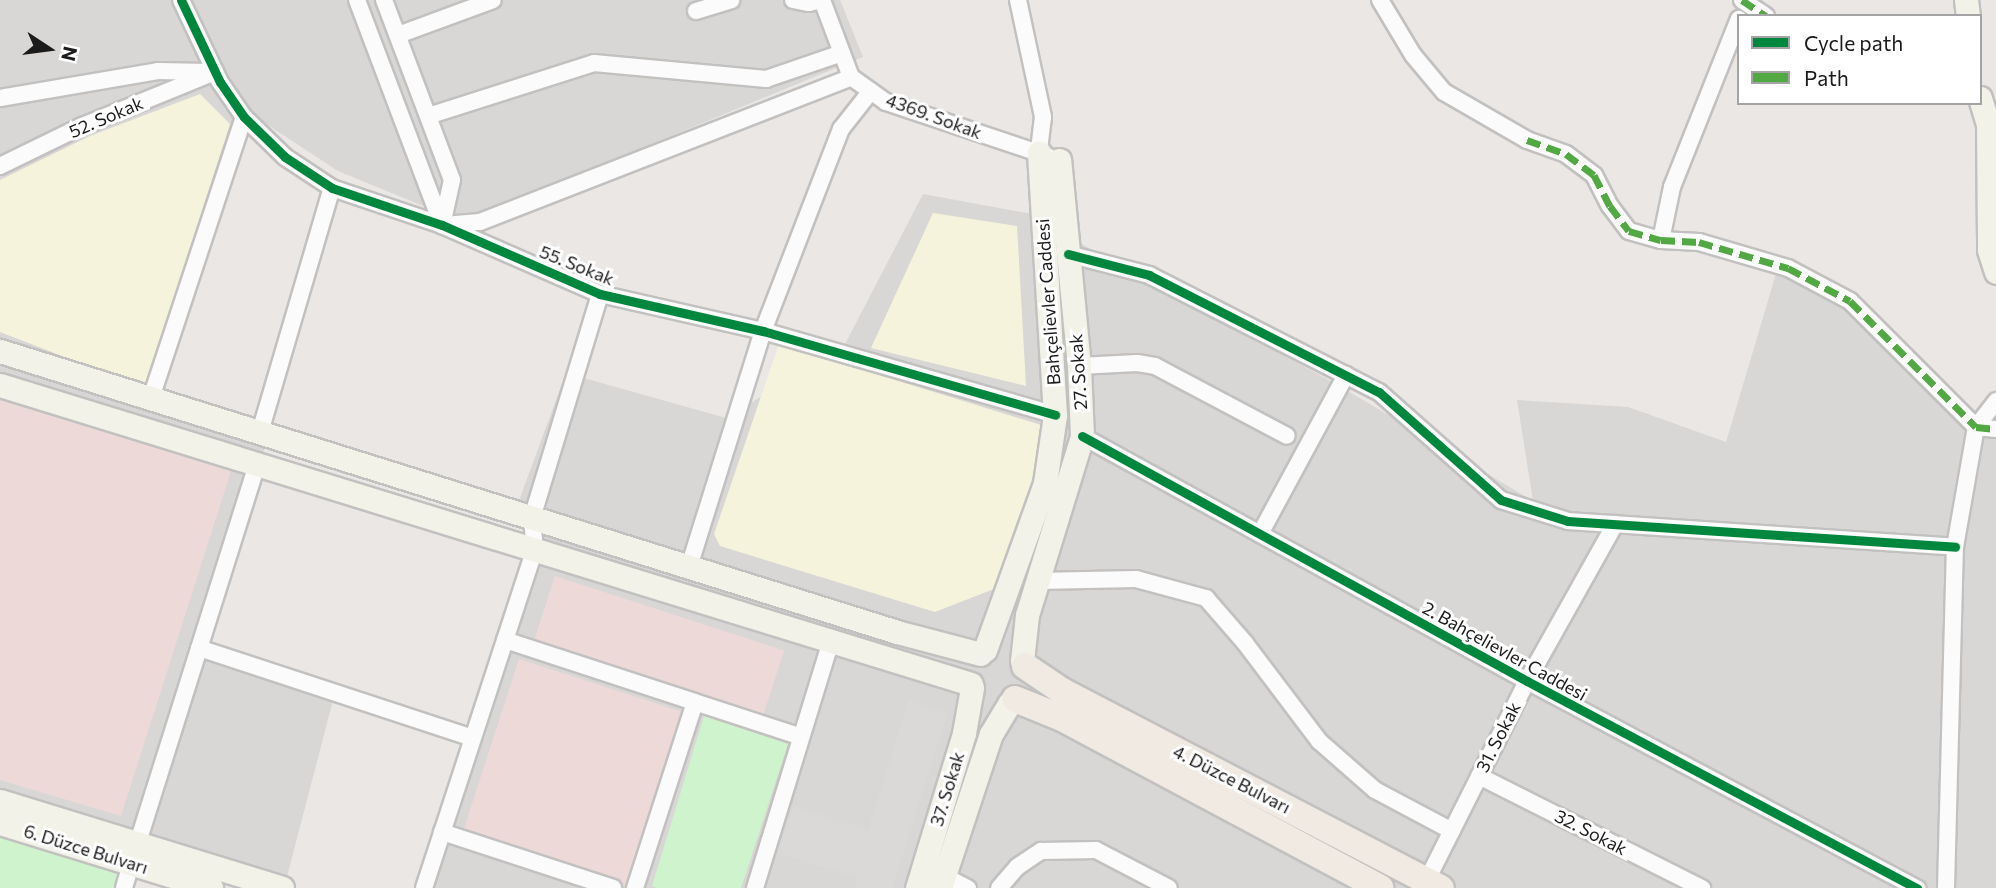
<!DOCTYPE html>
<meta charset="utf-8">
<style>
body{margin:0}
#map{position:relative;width:1996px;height:888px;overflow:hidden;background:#eae7e4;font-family:Commissioner,sans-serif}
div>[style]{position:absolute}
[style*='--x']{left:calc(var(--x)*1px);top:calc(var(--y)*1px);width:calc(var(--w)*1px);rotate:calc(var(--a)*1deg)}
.residential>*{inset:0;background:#d9d7d5}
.commercial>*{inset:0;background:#edd9d8;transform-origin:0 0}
.education>*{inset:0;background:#f6f3dd}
.park>*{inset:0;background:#cff3cd}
.parking>*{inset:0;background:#dad9d7}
.roads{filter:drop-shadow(2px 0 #c2c1c0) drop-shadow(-2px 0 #c2c1c0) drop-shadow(0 2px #c2c1c0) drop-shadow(0 -2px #c2c1c0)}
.street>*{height:16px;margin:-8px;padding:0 8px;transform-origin:8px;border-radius:8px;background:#fcfbfb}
.secondary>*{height:23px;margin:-11.5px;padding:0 11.5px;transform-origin:11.5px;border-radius:11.5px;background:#f2f2e8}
.primary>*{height:26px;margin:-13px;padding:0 13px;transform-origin:13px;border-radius:13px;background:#f0eae2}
.quiet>*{height:7px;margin-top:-3.5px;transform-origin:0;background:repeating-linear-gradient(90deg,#52a943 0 14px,transparent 0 21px)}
.cycleway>*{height:9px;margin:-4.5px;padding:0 4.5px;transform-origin:4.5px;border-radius:4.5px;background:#00873e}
span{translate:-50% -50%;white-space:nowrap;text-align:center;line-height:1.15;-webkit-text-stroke:6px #fff;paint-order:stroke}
.street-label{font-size:18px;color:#1b1b1b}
.legend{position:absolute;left:1737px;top:14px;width:245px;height:91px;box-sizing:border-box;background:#fff;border:2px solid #a4a4a4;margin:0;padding:9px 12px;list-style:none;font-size:21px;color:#1b1b1b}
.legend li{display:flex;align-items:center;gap:14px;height:35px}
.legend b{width:35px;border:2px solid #a4a4a4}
.north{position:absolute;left:14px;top:14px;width:70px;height:70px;-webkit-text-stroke:5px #fff;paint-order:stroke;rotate:103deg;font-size:19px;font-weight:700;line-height:28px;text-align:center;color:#1b1b1b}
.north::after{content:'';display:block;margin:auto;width:24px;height:32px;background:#1b1b1b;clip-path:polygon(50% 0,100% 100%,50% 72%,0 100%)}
</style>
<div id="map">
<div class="residential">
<i style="clip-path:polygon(0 0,840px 0,863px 57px,462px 222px,338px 171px,248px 112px,158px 405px,268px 437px,205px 641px,337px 685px,284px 888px,0 811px)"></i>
<i style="clip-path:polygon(923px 194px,1043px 216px,1080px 243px,1336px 384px,1533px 501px,1517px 400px,1628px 407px,1726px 442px,1781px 257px,1992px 425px,1996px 421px,1996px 888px,423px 888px,545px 526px,514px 514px,566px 373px,726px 418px,844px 346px)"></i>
</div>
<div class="commercial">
<i style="clip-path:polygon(0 400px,231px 471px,121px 816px,0 780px)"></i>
<i style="left:555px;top:576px;width:241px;height:67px;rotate:18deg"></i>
<i style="left:519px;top:659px;width:175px;height:184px;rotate:18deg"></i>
</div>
<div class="education">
<i style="clip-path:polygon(200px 94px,230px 124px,145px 388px,0 332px,0 180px,90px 136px)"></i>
<i style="clip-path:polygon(933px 213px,1017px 226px,1026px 386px,871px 348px)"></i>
<i style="clip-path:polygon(779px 344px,1044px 426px,1043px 442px,1004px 585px,935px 612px,720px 546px,714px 534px)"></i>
</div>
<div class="park">
<i style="clip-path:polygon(704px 716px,788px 744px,741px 888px,658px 888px,652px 886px)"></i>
<i style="clip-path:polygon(0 837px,119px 869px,113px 888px,0 888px)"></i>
</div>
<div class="parking">
<i style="clip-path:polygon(909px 700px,948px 713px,892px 888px,855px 888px,858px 878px,779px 853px,794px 806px,868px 830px)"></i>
</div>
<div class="roads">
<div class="street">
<i style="--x:181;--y:0;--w:91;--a:64.6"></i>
<i style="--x:220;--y:82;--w:42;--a:55.6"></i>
<i style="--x:244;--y:117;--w:57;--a:44.3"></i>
<i style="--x:285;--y:157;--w:56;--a:33.4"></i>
<i style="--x:332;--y:188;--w:116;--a:18.6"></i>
<i style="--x:442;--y:225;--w:172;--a:23.6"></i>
<i style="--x:600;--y:294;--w:167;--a:12.8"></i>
<i style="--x:763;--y:331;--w:304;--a:16"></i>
<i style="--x:357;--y:0;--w:241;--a:69.3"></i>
<i style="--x:384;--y:0;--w:192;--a:69.3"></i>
<i style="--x:452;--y:180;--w:46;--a:102.5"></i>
<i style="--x:793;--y:0;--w:16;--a:11"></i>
<i style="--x:809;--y:3;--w:13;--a:-13"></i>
<i style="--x:822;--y:0;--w:82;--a:69.4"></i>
<i style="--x:851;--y:77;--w:43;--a:35.5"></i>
<i style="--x:886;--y:102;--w:170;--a:18.5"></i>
<i style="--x:1018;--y:0;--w:120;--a:77.9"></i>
<i style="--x:1043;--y:117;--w:35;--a:97"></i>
<i style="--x:1380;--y:0;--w:64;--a:59"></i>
<i style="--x:1413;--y:55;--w:48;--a:50"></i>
<i style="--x:1444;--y:92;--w:96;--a:30"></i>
<i style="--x:1527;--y:140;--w:41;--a:19.7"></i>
<i style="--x:1566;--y:154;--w:35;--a:37"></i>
<i style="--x:1594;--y:175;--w:35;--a:63"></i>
<i style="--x:1610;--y:206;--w:31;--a:53"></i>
<i style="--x:1629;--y:231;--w:33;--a:16"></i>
<i style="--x:1661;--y:240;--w:38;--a:3"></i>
<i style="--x:1699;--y:242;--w:93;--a:16.3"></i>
<i style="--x:1788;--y:268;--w:70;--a:28"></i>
<i style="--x:1850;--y:301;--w:178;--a:45"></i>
<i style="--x:1976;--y:427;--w:20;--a:6"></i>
<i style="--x:1742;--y:0;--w:29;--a:34"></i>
<i style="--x:696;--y:11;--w:37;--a:-17"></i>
<i style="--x:398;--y:35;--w:101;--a:-20.2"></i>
<i style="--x:0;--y:98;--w:160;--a:-9.7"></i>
<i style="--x:158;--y:71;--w:51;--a:1.1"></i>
<i style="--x:428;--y:116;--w:174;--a:-17.7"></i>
<i style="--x:594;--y:63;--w:173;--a:5.3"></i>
<i style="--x:766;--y:79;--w:80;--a:-18.9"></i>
<i style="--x:0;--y:166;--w:89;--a:-26"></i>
<i style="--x:80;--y:127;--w:146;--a:-22.2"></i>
<i style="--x:444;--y:225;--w:36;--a:-5"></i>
<i style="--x:480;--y:222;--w:398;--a:-21.3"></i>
<i style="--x:1661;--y:240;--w:54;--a:-78.3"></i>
<i style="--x:1672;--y:187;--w:181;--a:-68.3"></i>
<i style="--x:1068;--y:254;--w:84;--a:14.5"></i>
<i style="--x:1149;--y:275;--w:258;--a:27"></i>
<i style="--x:1379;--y:392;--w:163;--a:41.5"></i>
<i style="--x:1501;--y:500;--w:70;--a:17.4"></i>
<i style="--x:1568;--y:521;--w:388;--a:3.8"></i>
<i style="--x:1079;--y:366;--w:58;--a:-3"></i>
<i style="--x:1137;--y:363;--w:18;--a:9"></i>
<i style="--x:1155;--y:366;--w:149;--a:27.9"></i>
<i style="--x:151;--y:398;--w:296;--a:-71.7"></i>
<i style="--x:260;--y:432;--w:254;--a:-73.6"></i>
<i style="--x:1082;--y:436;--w:508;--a:28.84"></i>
<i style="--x:1527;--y:681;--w:442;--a:28"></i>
<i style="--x:1260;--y:534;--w:181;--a:-61.6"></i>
<i style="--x:689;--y:567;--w:247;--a:-72.6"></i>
<i style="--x:763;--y:331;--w:217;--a:-68.9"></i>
<i style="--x:841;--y:129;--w:48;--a:-51.7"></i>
<i style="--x:1037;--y:581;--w:99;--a:-1.2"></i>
<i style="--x:1136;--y:579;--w:73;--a:15.2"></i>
<i style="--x:1206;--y:598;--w:60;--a:49.1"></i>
<i style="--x:1245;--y:643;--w:123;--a:52.9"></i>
<i style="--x:1319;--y:741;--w:74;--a:41.2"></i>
<i style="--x:1375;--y:790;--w:87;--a:28"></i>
<i style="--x:505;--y:640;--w:311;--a:18.1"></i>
<i style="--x:199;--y:648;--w:287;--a:18.2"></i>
<i style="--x:1479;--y:776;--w:250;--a:26.7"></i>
<i style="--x:442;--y:832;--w:180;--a:18.1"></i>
<i style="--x:138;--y:842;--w:396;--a:-72.5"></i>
<i style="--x:944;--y:876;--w:27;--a:27"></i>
<i style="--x:1427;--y:880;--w:223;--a:-63.3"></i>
<i style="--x:1527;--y:681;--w:180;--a:-60.7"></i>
<i style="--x:124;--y:888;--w:26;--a:-74"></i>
<i style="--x:424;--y:888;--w:357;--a:-71.9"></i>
<i style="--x:535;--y:549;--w:31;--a:-96"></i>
<i style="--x:532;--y:518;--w:234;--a:-73.1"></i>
<i style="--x:635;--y:888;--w:195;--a:-72.1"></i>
<i style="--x:755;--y:888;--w:258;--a:-72.9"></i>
<i style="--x:999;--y:888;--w:28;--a:-49"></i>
<i style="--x:1017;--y:867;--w:29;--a:-34"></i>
<i style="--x:1041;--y:851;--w:55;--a:-1"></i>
<i style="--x:1096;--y:850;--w:82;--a:27.5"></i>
<i style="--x:1946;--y:888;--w:341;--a:-88.5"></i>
<i style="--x:1955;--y:547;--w:122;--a:-80.1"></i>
<i style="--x:1976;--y:427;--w:33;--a:-52"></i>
</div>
<div class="secondary">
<i style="--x:1966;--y:0;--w:16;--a:83"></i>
<i style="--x:1980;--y:98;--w:27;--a:73"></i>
<i style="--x:1988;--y:124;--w:126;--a:89.5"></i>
<i style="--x:1989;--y:250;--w:23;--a:72"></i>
<i style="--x:0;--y:351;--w:940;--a:17.39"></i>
<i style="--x:897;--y:632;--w:86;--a:14.8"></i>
<i style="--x:0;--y:385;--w:1016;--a:17.12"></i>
<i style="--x:985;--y:650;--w:177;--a:-70.2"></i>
<i style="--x:1045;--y:483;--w:69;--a:-81.6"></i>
<i style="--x:1055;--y:415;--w:263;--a:-93.5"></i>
<i style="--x:1022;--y:661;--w:46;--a:-83.8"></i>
<i style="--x:1027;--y:615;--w:187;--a:-72.9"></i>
<i style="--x:1082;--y:436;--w:70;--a:-92.5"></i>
<i style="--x:1079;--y:366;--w:207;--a:-95.5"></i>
<i style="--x:0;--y:801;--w:295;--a:17.1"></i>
<i style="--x:0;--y:823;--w:221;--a:17.1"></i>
<i style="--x:917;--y:888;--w:162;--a:-73.1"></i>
<i style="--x:964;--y:733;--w:46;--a:-79.9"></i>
<i style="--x:940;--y:888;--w:162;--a:-71.7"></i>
<i style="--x:991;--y:734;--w:37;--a:-59"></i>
</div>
<div class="primary">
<i style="--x:1025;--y:666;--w:45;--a:34"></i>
<i style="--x:1062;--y:691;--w:427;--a:27.5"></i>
<i style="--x:1015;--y:699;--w:51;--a:22"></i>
<i style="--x:1062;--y:718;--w:361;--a:28.1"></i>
</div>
</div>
<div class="quiet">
<i style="--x:1742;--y:0;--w:29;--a:34"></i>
<i style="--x:1527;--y:140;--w:41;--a:19.7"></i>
<i style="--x:1566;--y:154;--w:35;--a:37"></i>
<i style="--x:1594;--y:175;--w:35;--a:63"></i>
<i style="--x:1610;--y:206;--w:31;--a:53"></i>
<i style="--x:1629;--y:231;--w:33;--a:16"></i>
<i style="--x:1661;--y:240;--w:38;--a:3"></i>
<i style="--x:1699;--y:242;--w:93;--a:16.3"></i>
<i style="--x:1788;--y:268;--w:70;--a:28"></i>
<i style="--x:1850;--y:301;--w:178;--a:45"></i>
<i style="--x:1976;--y:427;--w:20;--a:6"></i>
</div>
<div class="cycleway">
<i style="--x:181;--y:0;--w:91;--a:64.6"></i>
<i style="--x:220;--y:82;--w:42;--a:55.6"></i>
<i style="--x:244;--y:117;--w:57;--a:44.3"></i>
<i style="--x:285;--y:157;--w:56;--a:33.4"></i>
<i style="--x:332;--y:188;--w:116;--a:18.6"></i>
<i style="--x:442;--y:225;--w:172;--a:23.6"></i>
<i style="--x:600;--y:294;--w:167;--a:12.8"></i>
<i style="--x:763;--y:331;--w:304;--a:16"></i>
<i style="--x:1068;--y:254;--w:84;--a:14.5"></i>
<i style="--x:1149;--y:275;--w:258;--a:27"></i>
<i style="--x:1379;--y:392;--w:163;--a:41.5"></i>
<i style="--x:1501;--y:500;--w:70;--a:17.4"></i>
<i style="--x:1568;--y:521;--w:388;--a:3.8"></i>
<i style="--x:1082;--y:436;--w:508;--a:28.84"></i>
<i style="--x:1527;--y:681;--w:442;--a:28"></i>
</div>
<div class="street-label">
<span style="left:934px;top:116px;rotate:20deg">4369. Sokak</span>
<span style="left:106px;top:117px;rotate:-23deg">52. Sokak</span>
<span style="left:577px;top:265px;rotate:22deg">55. Sokak</span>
<span style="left:1048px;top:302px;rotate:-94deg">Bahçelievler Caddesi</span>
<span style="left:1078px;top:372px;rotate:-94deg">27. Sokak</span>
<span style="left:1505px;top:651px;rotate:29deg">2. Bahçelievler Caddesi</span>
<span style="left:1498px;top:737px;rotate:-63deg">31. Sokak</span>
<span style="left:1232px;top:779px;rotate:27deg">4. Düzce Bulvarı</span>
<span style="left:947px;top:789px;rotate:-73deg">37. Sokak</span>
<span style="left:1591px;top:832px;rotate:27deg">32. Sokak</span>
<span style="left:86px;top:849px;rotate:17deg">6. Düzce Bulvarı</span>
</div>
<ul class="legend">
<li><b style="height:9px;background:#00873e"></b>Cycle path</li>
<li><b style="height:9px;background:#52a943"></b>Path</li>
</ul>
<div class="north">N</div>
</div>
